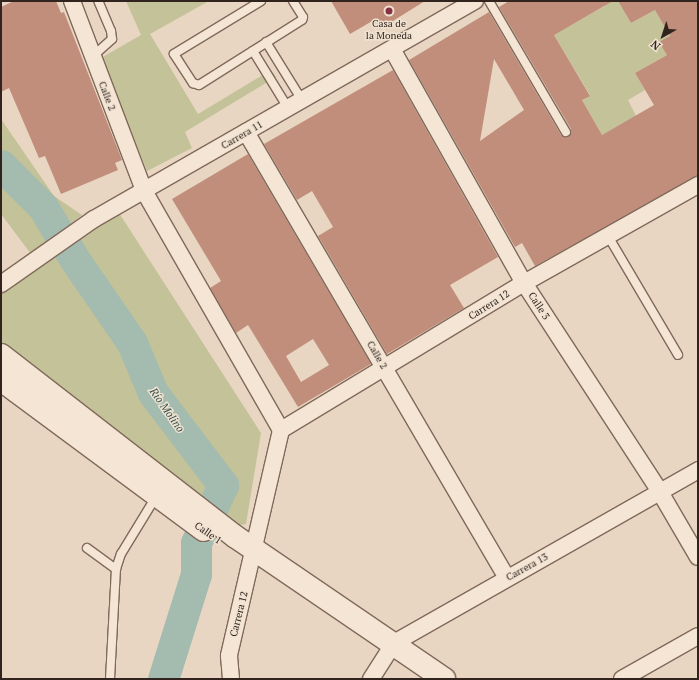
<!DOCTYPE html>
<meta charset="utf-8">
<style>
body{margin:0}
#map{position:relative;width:699px;height:680px;overflow:hidden;background:#e8d6c2;font-family:"PT Serif",serif}
div>[style]{position:absolute}
[style*='--x']{left:calc(var(--x)*1px);top:calc(var(--y)*1px);width:calc(var(--w)*1px);rotate:calc(var(--a)*1deg)}
.green>*{inset:0;background:#c4c298}
.river>*{height:31px;margin:-15.5px;padding:0 15.5px;transform-origin:15.5px;border-radius:15.5px;background:#a4bbb0}
.building>*{inset:0;background:#c28e7c}
.roads{filter:drop-shadow(1px 0 #80695b) drop-shadow(-1px 0 #80695b) drop-shadow(0 1px #80695b) drop-shadow(0 -1px #80695b)}
.lane>*{height:8px;margin:-4px;padding:0 4px;transform-origin:4px;border-radius:4px;background:#f4e5d4}
.street>*{height:16px;margin:-8px;padding:0 8px;transform-origin:8px;border-radius:8px;background:#f4e5d4}
.secondary>*{height:22px;margin:-11px;padding:0 11px;transform-origin:11px;border-radius:11px;background:#f4e5d4}
.dots>*{width:11px;height:11px;translate:-50% -50%;box-sizing:border-box;border:2px solid #f0e2d1;border-radius:50%}
span{translate:-50% -50%;white-space:nowrap;text-align:center;line-height:1.15;-webkit-text-stroke:3px #f0e2d1;paint-order:stroke}
.poi-label{font-size:10px;color:#31241e}
.street-label{font-size:10px;color:#31241e}
.water-label{font-size:11px;color:#2f4f48;font-style:italic}
.frame{position:absolute;inset:0;border:2px solid #31241e;pointer-events:none}
.north{position:absolute;left:643px;top:16px;width:40px;height:40px;-webkit-text-stroke:3px #f0e2d1;paint-order:stroke;rotate:219deg;font-size:11px;font-weight:700;line-height:16px;text-align:center;color:#31241e}
.north::after{content:'';display:block;margin:auto;width:14px;height:18px;background:#31241e;clip-path:polygon(50% 0,100% 100%,50% 72%,0 100%)}
</style>
<div id="map">
<div class="green">
<i style="clip-path:polygon(126px 1px,209px 1px,150px 34px,198px 114px,271px 70px,276px 77px,185px 132px,192px 148px,147px 171px,101px 58px,141px 35px)"></i>
<i style="clip-path:polygon(603px 1px,618px 1px,631px 23px,655px 10px,670px 36px,667px 55px,635px 73px,645px 90px,628px 100px,636px 116px,602px 135px,582px 100px,590px 95px,542px 15px,559px 5px,571px 25px,605px 6px)"></i>
<i style="clip-path:polygon(1px 119px,54px 196px,82px 215px,31px 254px,1px 214px)"></i>
<i style="clip-path:polygon(119px 213px,261px 433px,246px 524px,237px 526px,1px 349px,1px 294px)"></i>
</div>
<div class="river">
<i style="--x:1;--y:165;--w:59;--a:45"></i>
<i style="--x:43;--y:207;--w:62;--a:58.9"></i>
<i style="--x:75;--y:260;--w:101;--a:55.5"></i>
<i style="--x:132;--y:343;--w:54;--a:67.2"></i>
<i style="--x:153;--y:393;--w:116;--a:52.7"></i>
<i style="--x:223;--y:485;--w:64;--a:115"></i>
<i style="--x:196;--y:543;--w:31;--a:90"></i>
<i style="--x:196;--y:574;--w:110;--a:107.4"></i>
</div>
<div class="building">
<i style="clip-path:polygon(14px 1px,56px 1px,61px 13px,64px 12px,122px 160px,115px 163px,118px 170px,61px 194px,45px 156px,39px 158px,9px 88px,1px 92px,1px 7px)"></i>
<i style="clip-path:polygon(331px 1px,425px 1px,380px 29px,374px 20px,350px 34px)"></i>
<i style="clip-path:polygon(evenodd,509px 1px,613px 1px,554px 35px,590px 96px,582px 100px,602px 135px,654px 105px,635px 73px,667px 55px,659px 42px,670px 36px,655px 10px,631px 23px,618px 1px,698px 1px,698px 176px,535px 266px,522px 243px,515px 247px,409px 60px,489px 12px,561px 135px,569px 136px,571px 129px,499px 7px,509px 1px,494px 59px,524px 110px,480px 141px,494px 59px)"></i>
<i style="clip-path:polygon(393px 70px,498px 257px,450px 285px,464px 308px,387px 354px,318px 236px,333px 227px,312px 191px,297px 200px,264px 144px)"></i>
<i style="clip-path:polygon(evenodd,248px 154px,371px 364px,298px 407px,248px 325px,236px 333px,210px 288px,221px 281px,172px 199px,248px 154px,313px 339px,329px 365px,301px 382px,286px 356px,313px 339px)"></i>
</div>
<div class="roads">
<div class="lane">
<i style="--x:261;--y:1;--w:102;--a:148.7"></i>
<i style="--x:174;--y:54;--w:35;--a:57"></i>
<i style="--x:193;--y:83;--w:6;--a:18"></i>
<i style="--x:199;--y:85;--w:122;--a:-32.3"></i>
<i style="--x:302;--y:20;--w:3;--a:-72"></i>
<i style="--x:303;--y:17;--w:19;--a:-122"></i>
<i style="--x:489;--y:1;--w:152;--a:59.6"></i>
<i style="--x:266;--y:42;--w:68;--a:58.2"></i>
<i style="--x:253;--y:51;--w:67;--a:58.4"></i>
<i style="--x:92;--y:57;--w:27;--a:-42"></i>
<i style="--x:112;--y:39;--w:8;--a:-97"></i>
<i style="--x:111;--y:31;--w:33;--a:-113"></i>
<i style="--x:608;--y:236;--w:138;--a:59.5"></i>
<i style="--x:87;--y:548;--w:36;--a:36"></i>
<i style="--x:110;--y:679;--w:110;--a:-86.9"></i>
<i style="--x:116;--y:569;--w:16;--a:-72"></i>
<i style="--x:121;--y:554;--w:69;--a:-58.6"></i>
</div>
<div class="street">
<i style="--x:72;--y:1;--w:203;--a:69.2"></i>
<i style="--x:144;--y:191;--w:275;--a:60.2"></i>
<i style="--x:281;--y:430;--w:232;--a:103"></i>
<i style="--x:229;--y:656;--w:23;--a:85"></i>
<i style="--x:392;--y:49;--w:269;--a:60.6"></i>
<i style="--x:524;--y:283;--w:249;--a:56.9"></i>
<i style="--x:660;--y:492;--w:75;--a:59.7"></i>
<i style="--x:246;--y:132;--w:517;--a:59.66"></i>
<i style="--x:1;--y:284;--w:113;--a:-35"></i>
<i style="--x:94;--y:219;--w:439;--a:-29.8"></i>
<i style="--x:281;--y:430;--w:284;--a:-31.2"></i>
<i style="--x:524;--y:283;--w:200;--a:-29.4"></i>
<i style="--x:371;--y:679;--w:43;--a:-57.4"></i>
<i style="--x:394;--y:643;--w:350;--a:-29.6"></i>
<i style="--x:622;--y:679;--w:87;--a:-29.5"></i>
</div>
<div class="secondary">
<i style="--x:1;--y:355;--w:297;--a:37.8"></i>
<i style="--x:236;--y:537;--w:252;--a:34.3"></i>
<i style="--x:1;--y:380;--w:252;--a:36.5"></i>
</div>
</div>
<div class="dots">
<i style="left:389px;top:11px;background:#873342"></i>
</div>
<div class="poi-label">
<span style="left:389px;top:29px">Casa de<br>la Moneda</span>
</div>
<div class="street-label">
<span style="left:107px;top:96px;rotate:69deg">Calle 2</span>
<span style="left:242px;top:135px;rotate:-30deg">Carrera 11</span>
<span style="left:489px;top:305px;rotate:-32deg">Carrera 12</span>
<span style="left:539px;top:306px;rotate:57deg">Calle 3</span>
<span style="left:377px;top:355px;rotate:60deg">Calle 2</span>
<span style="left:208px;top:533px;rotate:35deg">Calle 1</span>
<span style="left:527px;top:567px;rotate:-29deg">Carrera 13</span>
<span style="left:239px;top:614px;rotate:-76deg">Carrera 12</span>
</div>
<div class="water-label">
<span style="left:167px;top:410px;rotate:55deg">Río Molino</span>
</div>
<div class="frame"></div>
<div class="north">N</div>
</div>
